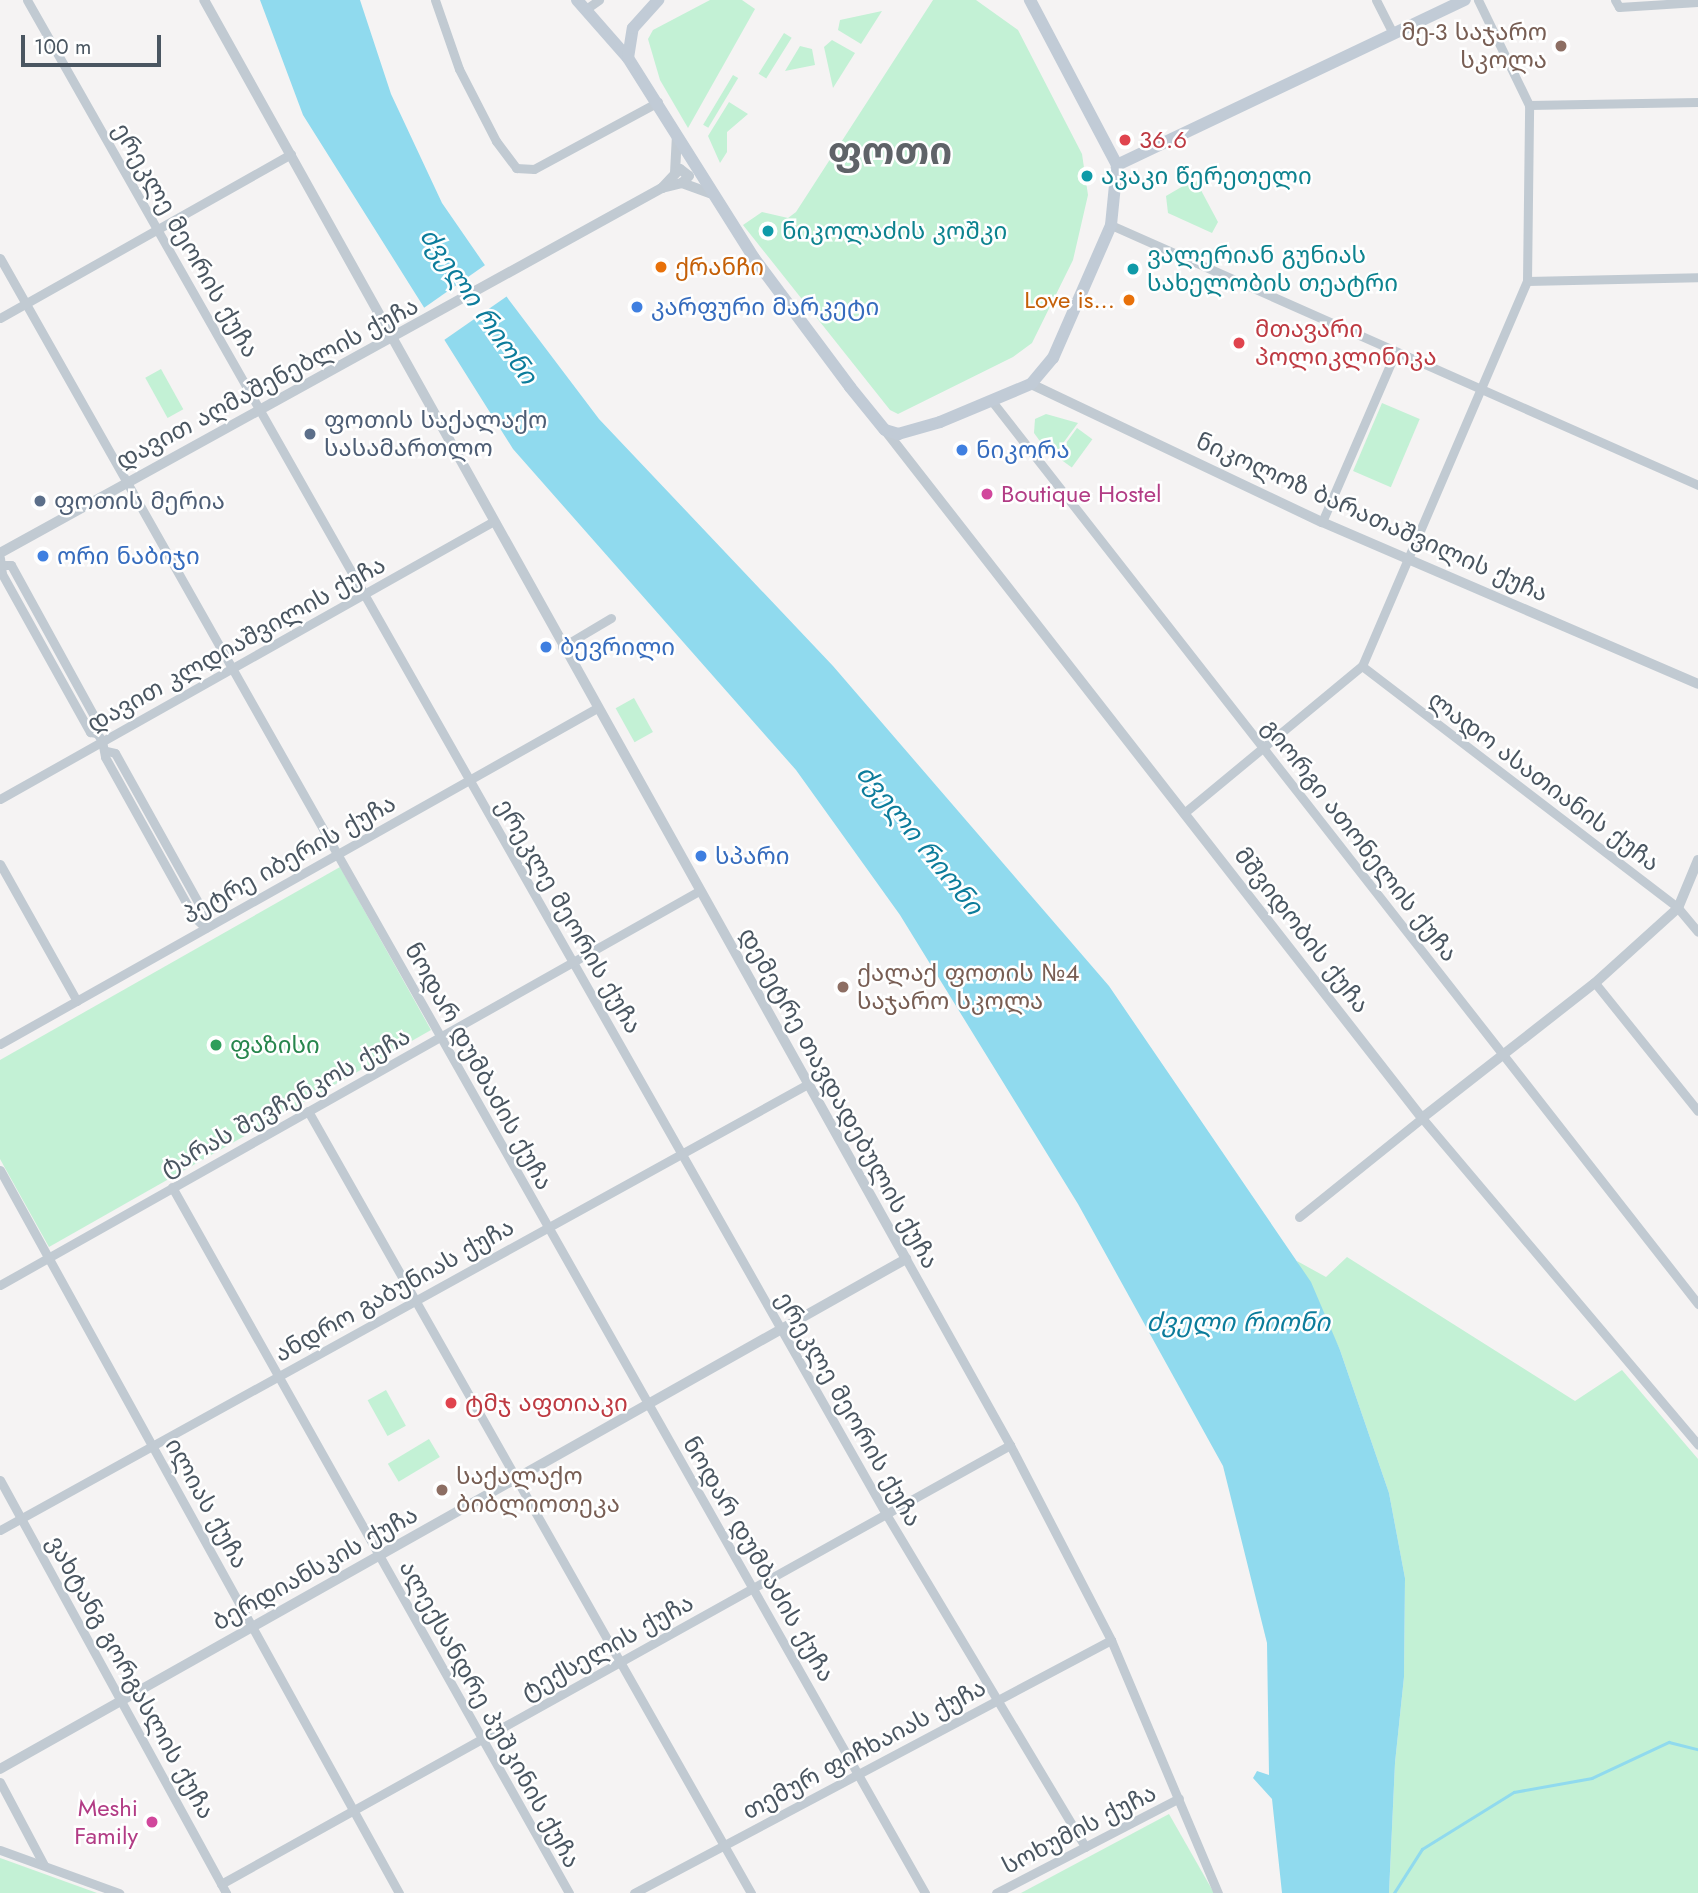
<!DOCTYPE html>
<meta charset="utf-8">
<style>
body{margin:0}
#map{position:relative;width:1698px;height:1893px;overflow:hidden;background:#f5f3f3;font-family:Jost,"Noto Sans Georgian",sans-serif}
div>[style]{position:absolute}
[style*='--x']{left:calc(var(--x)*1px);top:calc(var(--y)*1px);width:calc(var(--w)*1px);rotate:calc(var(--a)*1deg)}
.green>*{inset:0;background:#c3f1d5;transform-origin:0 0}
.water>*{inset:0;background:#90daee}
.pier>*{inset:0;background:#f5f3f3;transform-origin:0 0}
.stream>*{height:2.5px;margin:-1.25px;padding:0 1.25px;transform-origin:1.25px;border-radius:1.25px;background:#90daee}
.minor>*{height:9px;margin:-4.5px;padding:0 4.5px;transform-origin:4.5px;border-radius:4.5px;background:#c1cad2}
.tertiary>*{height:10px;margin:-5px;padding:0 5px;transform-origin:5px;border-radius:5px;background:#c1cad2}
.secondary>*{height:12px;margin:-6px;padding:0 6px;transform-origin:6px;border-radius:6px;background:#c1cbd6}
.dots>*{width:19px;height:19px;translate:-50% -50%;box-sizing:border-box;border:4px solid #fff;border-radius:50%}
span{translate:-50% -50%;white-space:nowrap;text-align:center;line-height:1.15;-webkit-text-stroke:5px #fff;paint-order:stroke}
.education-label{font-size:24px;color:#785e54}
.right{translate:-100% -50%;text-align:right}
.left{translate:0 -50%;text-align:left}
.health-label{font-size:24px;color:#be3a42}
.culture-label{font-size:24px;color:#0d838f}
.street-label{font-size:24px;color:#4a5661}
.food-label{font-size:24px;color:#c56008}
.shop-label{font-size:24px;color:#366cbe}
.service-label{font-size:24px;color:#4e5e75}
.hotel-label{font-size:24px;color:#b23c85}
.leisure-label{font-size:24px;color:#27864d}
.water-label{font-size:26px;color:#0c7c9b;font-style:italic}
.town-label{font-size:38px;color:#5f6368;font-weight:700}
.scale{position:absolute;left:21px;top:35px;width:140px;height:32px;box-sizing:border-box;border:4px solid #4a5661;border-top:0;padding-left:9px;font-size:21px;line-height:24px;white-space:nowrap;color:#4a5661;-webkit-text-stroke:5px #fff;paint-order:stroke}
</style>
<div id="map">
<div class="green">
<i style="clip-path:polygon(710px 0,742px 0,755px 9px,688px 128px,660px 80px,648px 39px,653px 30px)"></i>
<i style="clip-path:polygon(933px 0,976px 0,1018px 30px,1082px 154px,1088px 195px,1073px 260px,1032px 343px,1013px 357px,898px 414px,890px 410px,743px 225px,762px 212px,788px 218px,796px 212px)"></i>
<i style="clip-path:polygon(882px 11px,861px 44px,838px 30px,840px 20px)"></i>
<i style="left:784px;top:33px;width:9px;height:48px;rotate:32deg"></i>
<i style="clip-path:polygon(832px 40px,855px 53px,833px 88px,824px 47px)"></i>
<i style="clip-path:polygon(800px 46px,812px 49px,815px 65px,785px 71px)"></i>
<i style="left:733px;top:75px;width:6px;height:58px;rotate:31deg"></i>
<i style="clip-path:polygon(729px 102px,748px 114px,727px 132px,727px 152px,720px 163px,708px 136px)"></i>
<i style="clip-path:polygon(1195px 179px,1218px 222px,1212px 233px,1168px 213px,1166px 196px)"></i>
<i style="left:161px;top:369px;width:46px;height:18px;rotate:61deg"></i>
<i style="left:1382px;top:403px;width:41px;height:74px;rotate:23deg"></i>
<i style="clip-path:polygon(1046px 414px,1078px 423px,1052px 458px,1034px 433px,1035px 419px)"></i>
<i style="left:1077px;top:428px;width:19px;height:35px;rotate:36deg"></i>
<i style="left:634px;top:698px;width:39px;height:21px;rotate:61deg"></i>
<i style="clip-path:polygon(340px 867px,431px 1030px,49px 1247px,0 1159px,0 1060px)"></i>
<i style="clip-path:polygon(1347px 1257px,1575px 1401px,1622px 1370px,1698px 1459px,1698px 1893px,1389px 1893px,1395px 1763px,1404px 1677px,1405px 1578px,1389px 1493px,1340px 1350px,1297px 1261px,1326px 1277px)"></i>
<i style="left:386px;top:1390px;width:41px;height:21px;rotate:61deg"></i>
<i style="left:429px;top:1439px;width:21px;height:48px;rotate:59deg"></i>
<i style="clip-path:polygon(1169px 1814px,1214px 1893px,1021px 1893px)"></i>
<i style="clip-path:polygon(0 1858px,3px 1859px,97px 1893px,0 1893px)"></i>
</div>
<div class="water">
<i style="clip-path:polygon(260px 0,360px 0,391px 94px,442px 203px,509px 300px,599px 419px,833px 666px,1109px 986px,1311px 1282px,1340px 1350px,1389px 1493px,1405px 1578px,1404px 1677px,1395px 1763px,1389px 1893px,1282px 1893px,1272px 1799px,1253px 1778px,1257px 1771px,1269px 1775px,1267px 1643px,1223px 1466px,1078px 1204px,900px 915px,796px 770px,513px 449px,303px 115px)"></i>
</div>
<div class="pier">
<i style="left:488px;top:263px;width:38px;height:81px;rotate:55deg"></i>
</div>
<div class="stream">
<i style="--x:1394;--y:1893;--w:52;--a:-57.5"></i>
<i style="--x:1422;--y:1849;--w:108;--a:-31.8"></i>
<i style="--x:1514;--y:1792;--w:79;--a:-10.2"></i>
<i style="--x:1592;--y:1778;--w:85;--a:-25.1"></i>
<i style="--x:1669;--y:1742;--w:30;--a:14"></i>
</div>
<div class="minor">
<i style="--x:27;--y:0;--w:1741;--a:60.43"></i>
<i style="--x:886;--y:1514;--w:388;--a:59.1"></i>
<i style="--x:435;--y:0;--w:73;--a:70.8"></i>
<i style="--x:459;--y:69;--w:81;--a:62.8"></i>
<i style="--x:496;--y:141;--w:34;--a:53"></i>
<i style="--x:516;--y:168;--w:18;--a:3"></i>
<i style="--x:534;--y:169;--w:141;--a:-28.4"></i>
<i style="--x:1376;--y:0;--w:37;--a:63"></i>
<i style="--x:1615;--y:0;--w:8;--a:60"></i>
<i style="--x:1619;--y:7;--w:79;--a:-3.6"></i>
<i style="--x:586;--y:9;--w:16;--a:-35"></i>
<i style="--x:1529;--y:105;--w:169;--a:-1"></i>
<i style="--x:1111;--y:225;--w:642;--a:23.89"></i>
<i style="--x:0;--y:258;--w:1879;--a:60.5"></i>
<i style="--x:1527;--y:281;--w:171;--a:-1.3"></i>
<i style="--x:0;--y:318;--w:334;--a:-29.4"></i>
<i style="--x:991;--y:400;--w:1148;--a:51.97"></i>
<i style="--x:1322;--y:522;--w:184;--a:-66.6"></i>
<i style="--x:0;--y:558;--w:16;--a:83"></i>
<i style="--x:2;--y:574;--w:181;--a:60.9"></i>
<i style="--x:90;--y:732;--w:7;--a:8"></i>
<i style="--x:97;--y:733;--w:9;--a:58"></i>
<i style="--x:102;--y:741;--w:16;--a:79"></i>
<i style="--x:105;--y:757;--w:183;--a:60.9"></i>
<i style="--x:194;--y:917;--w:16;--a:43"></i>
<i style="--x:4;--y:565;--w:7;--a:0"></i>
<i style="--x:11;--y:565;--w:185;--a:61.2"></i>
<i style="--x:100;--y:727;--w:7;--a:117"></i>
<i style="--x:562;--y:647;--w:57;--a:-30.6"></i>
<i style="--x:1362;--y:666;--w:398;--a:37.4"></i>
<i style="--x:1678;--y:908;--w:31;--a:50"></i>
<i style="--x:107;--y:751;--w:8;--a:14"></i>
<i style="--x:115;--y:753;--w:181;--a:60.9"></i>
<i style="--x:203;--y:911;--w:8;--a:104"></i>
<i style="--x:0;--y:799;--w:565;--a:-29.38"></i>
<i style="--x:1184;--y:813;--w:231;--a:-39.6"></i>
<i style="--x:1362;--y:666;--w:419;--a:-66.8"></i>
<i style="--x:1527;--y:281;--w:176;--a:-89.3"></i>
<i style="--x:1529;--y:105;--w:117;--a:-115.9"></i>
<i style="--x:0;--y:864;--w:157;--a:60.7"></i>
<i style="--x:1595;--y:983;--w:164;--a:51.2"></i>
<i style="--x:0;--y:1044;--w:685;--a:-29.37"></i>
<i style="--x:308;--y:1111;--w:899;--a:60.47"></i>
<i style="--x:0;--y:1170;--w:826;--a:61.11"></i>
<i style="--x:172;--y:1187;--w:810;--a:60.65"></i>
<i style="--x:1299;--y:1217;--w:158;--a:-38.8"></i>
<i style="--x:1422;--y:1118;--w:428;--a:49.8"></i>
<i style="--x:906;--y:1259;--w:213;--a:60.8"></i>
<i style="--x:1010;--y:1445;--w:220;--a:62.6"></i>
<i style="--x:1111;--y:1640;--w:275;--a:67.1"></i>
<i style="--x:0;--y:1285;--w:802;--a:-29.41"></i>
<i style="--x:0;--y:1480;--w:471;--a:61.3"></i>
<i style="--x:0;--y:1530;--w:923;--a:-28.9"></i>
<i style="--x:0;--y:1782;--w:94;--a:62.1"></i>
<i style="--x:0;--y:1850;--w:127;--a:19.9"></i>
<i style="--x:221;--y:1884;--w:903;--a:-29.09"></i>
<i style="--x:634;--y:1893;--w:540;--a:-27.94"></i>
<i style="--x:996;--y:1893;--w:206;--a:-27.4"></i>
</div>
<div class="tertiary">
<i style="--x:675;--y:173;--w:34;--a:-87"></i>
<i style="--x:662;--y:188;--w:26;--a:-47"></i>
<i style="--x:680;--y:169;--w:11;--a:38"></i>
<i style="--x:689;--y:176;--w:10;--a:135"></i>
<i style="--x:1031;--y:384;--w:322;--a:25.4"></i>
<i style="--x:1322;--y:522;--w:409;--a:23.3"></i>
<i style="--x:885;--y:430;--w:873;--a:52.03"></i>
<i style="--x:1422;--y:1118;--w:219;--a:-38"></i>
<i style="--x:1595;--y:983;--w:112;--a:-42.1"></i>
<i style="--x:1678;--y:908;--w:52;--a:-67.4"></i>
<i style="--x:0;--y:553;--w:756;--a:-28.87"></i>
<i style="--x:662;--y:188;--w:21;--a:-14"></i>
<i style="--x:682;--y:183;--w:30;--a:20"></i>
<i style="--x:0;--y:1769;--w:1040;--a:-29.38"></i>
<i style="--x:906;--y:1259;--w:1441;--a:-119.14"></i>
</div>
<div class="secondary">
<i style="--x:577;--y:0;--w:77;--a:48.7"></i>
<i style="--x:628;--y:58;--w:236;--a:57.8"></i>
<i style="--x:754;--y:258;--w:161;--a:53.3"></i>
<i style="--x:850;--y:387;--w:55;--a:50.9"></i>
<i style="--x:885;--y:430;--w:14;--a:17"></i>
<i style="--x:898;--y:434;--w:44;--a:-15.9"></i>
<i style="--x:940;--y:422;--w:99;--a:-22.7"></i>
<i style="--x:1031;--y:384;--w:34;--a:-50"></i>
<i style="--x:1053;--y:358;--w:145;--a:-66.4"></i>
<i style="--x:1111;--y:225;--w:60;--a:-84.3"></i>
<i style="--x:1117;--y:165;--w:187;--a:-117.8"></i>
<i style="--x:628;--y:58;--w:30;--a:-81"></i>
<i style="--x:633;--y:28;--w:38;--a:-48"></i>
<i style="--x:1117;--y:165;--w:385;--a:-25.4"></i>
</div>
<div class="dots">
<i style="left:1561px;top:46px;background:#8d6e63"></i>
<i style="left:1125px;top:140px;background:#e0444e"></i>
<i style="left:1087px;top:176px;background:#0f9aa8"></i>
<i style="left:768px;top:231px;background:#0f9aa8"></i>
<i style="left:661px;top:267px;background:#e8710a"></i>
<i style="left:1133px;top:269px;background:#0f9aa8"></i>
<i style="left:1129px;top:300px;background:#e8710a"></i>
<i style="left:637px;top:307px;background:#3f7fe0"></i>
<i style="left:1239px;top:343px;background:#e0444e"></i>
<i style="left:310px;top:434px;background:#5c6f8a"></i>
<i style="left:962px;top:450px;background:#3f7fe0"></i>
<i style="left:987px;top:494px;background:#d1479c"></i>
<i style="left:40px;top:501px;background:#5c6f8a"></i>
<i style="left:43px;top:556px;background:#3f7fe0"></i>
<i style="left:546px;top:647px;background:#3f7fe0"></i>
<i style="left:701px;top:856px;background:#3f7fe0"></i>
<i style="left:843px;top:987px;background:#8d6e63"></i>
<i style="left:216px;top:1045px;background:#2e9e5b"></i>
<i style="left:451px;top:1403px;background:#e0444e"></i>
<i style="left:442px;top:1490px;background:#8d6e63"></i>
<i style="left:152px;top:1822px;background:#d1479c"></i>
</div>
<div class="education-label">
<span class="right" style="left:1547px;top:46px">მე-3 საჯარო<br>სკოლა</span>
<span class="left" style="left:857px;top:987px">ქალაქ ფოთის №4<br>საჯარო სკოლა</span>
<span class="left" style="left:456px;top:1490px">საქალაქო<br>ბიბლიოთეკა</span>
</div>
<div class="health-label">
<span class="left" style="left:1139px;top:140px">36.6</span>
<span class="left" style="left:1255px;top:343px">მთავარი<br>პოლიკლინიკა</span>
<span class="left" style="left:465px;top:1403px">ტმჯ აფთიაკი</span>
</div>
<div class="culture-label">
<span class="left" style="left:1101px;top:176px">აკაკი წერეთელი</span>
<span class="left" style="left:782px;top:231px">ნიკოლაძის კოშკი</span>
<span class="left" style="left:1147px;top:269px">ვალერიან გუნიას<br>სახელობის თეატრი</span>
</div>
<div class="street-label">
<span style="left:186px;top:240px;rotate:60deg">ერეკლე მეორის ქუჩა</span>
<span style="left:267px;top:383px;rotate:-28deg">დავით აღმაშენებლის ქუჩა</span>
<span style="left:1372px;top:517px;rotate:24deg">ნიკოლოზ ბარათაშვილის ქუჩა</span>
<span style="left:236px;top:644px;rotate:-29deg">დავით კლდიაშვილის ქუჩა</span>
<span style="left:1544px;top:781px;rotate:37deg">ლადო ასათიანის ქუჩა</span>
<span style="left:1360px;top:840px;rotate:52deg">გიორგი ათონელის ქუჩა</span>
<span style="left:289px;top:859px;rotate:-29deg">პეტრე იბერის ქუჩა</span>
<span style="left:569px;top:916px;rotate:60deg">ერეკლე მეორის ქუჩა</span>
<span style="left:1302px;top:930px;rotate:52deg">მშვიდობის ქუჩა</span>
<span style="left:479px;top:1066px;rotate:61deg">ნოდარ დუმბაძის ქუჩა</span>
<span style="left:839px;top:1098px;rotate:61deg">დემეტრე თავდადებულის ქუჩა</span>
<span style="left:285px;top:1102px;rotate:-29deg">ტარას შევჩენკოს ქუჩა</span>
<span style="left:394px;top:1290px;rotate:-29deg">ანდრო გაბუნიას ქუჩა</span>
<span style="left:849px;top:1409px;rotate:60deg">ერეკლე მეორის ქუჩა</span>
<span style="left:207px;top:1503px;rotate:61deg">ილიას ქუჩა</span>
<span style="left:759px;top:1559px;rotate:60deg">ნოდარ დუმბაძის ქუჩა</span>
<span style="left:315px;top:1568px;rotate:-29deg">ბერდიანსკის ქუჩა</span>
<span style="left:607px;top:1647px;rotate:-29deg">ტექსელის ქუჩა</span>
<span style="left:131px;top:1677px;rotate:61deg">ვახტანგ გორგასლის ქუჩა</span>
<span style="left:490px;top:1714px;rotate:61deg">ალექსანდრე პუშკინის ქუჩა</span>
<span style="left:864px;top:1749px;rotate:-28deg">თემურ ფიჩხაიას ქუჩა</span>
<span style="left:1079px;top:1829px;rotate:-27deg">სოხუმის ქუჩა</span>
</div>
<div class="food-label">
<span class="left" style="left:675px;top:267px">ქრანჩი</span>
<span class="right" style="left:1115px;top:300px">Love is...</span>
</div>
<div class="shop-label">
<span class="left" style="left:651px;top:307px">კარფური მარკეტი</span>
<span class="left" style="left:976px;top:450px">ნიკორა</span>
<span class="left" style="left:57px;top:556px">ორი ნაბიჯი</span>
<span class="left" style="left:560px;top:647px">ბევრილი</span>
<span class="left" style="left:715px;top:856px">სპარი</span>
</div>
<div class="service-label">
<span class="left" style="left:324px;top:434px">ფოთის საქალაქო<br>სასამართლო</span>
<span class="left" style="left:54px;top:501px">ფოთის მერია</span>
</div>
<div class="hotel-label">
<span class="left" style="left:1001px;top:494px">Boutique Hostel</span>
<span class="right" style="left:138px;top:1822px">Meshi<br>Family</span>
</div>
<div class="leisure-label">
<span class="left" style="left:230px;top:1045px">ფაზისი</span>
</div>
<div class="water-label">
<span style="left:478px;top:306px;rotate:55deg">ძველი რიონი</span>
<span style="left:919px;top:840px;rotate:51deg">ძველი რიონი</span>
<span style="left:1238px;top:1323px">ძველი რიონი</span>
</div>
<div class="town-label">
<span style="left:890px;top:151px">ფოთი</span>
</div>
<div class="scale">100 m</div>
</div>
